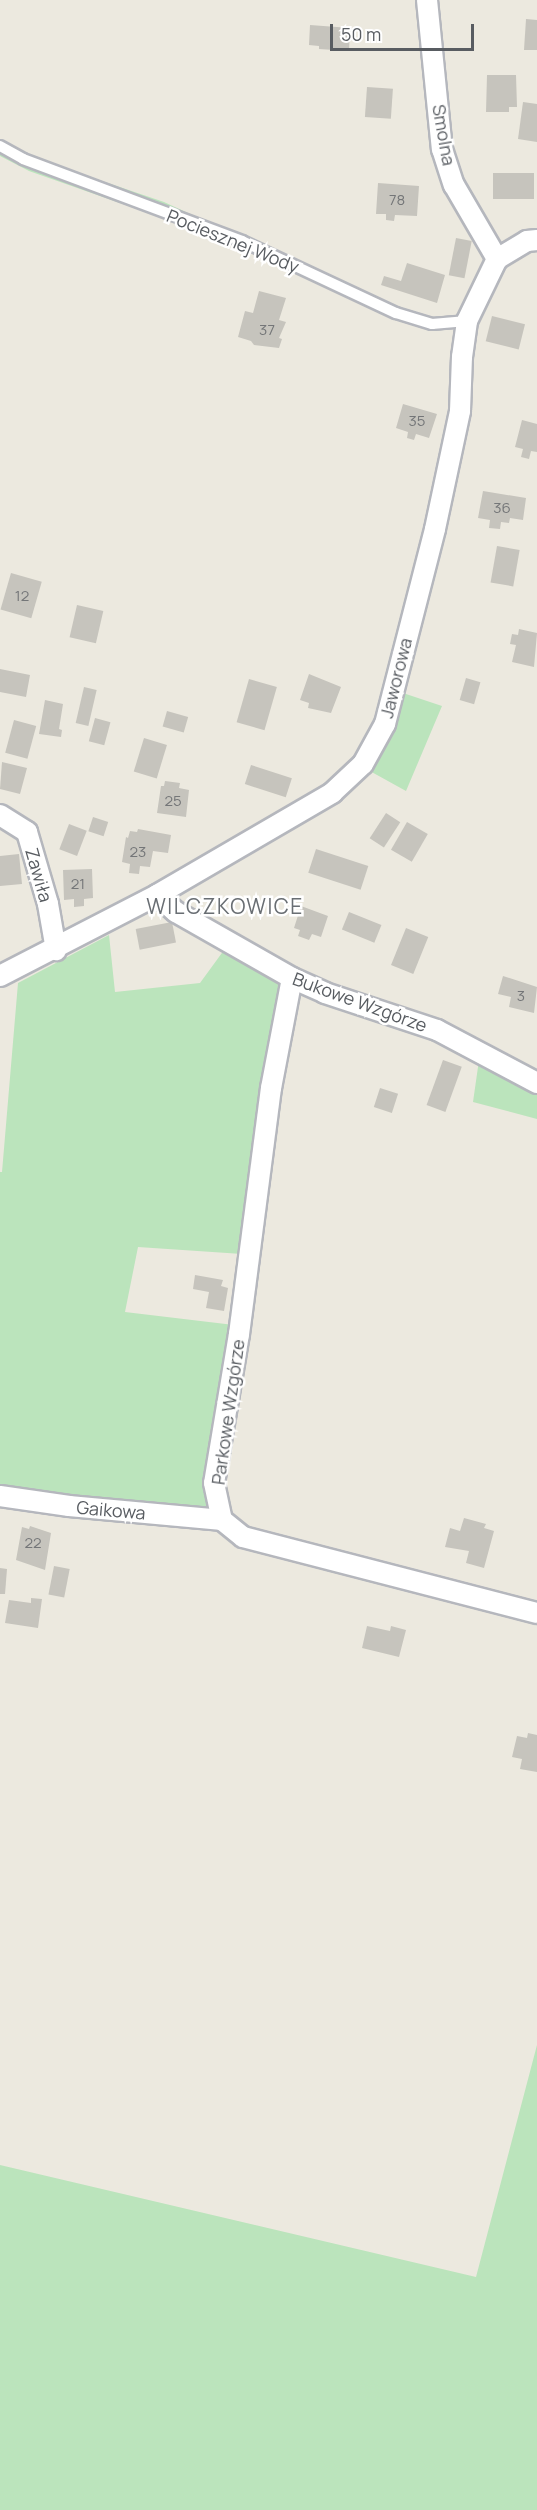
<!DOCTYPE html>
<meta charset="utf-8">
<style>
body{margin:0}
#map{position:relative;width:537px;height:2510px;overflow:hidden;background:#ece9df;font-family:Manrope,sans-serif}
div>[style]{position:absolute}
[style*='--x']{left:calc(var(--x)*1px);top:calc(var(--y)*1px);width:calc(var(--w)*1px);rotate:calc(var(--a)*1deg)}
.green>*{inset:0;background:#bbe4bc}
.building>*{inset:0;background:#c6c4bd;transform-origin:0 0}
.roads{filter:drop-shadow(2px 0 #b5b7bd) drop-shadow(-2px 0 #b5b7bd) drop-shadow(0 2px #b5b7bd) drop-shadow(0 -2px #b5b7bd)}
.lane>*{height:10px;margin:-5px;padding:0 5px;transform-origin:5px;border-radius:5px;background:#fff}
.street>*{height:20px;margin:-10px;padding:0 10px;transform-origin:10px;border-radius:10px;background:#fff}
span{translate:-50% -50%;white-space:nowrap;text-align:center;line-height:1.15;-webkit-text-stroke:5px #fff;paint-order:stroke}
.number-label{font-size:15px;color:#747678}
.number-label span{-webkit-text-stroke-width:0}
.street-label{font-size:18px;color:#585c61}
.quarter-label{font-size:21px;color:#696e73;letter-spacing:1.5px}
.scale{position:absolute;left:330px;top:24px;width:144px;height:27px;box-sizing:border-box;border:3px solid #585c61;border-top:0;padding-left:8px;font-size:18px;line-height:21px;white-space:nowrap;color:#585c61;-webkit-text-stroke:4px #fff;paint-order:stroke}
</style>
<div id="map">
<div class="green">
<i style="clip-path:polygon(0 140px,43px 161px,164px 202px,210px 223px,208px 234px,29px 171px,0 156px)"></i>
<i style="clip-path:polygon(400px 692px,442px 706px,406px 791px,368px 770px,388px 743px)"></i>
<i style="clip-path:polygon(109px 935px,115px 992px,200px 983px,227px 946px,279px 984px,242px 1254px,138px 1247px,125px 1312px,234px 1325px,214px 1440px,208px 1509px,51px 1497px,19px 1487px,0 1488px,0 1172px,2px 1172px,18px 983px)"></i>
<i style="clip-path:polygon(479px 1060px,537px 1088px,537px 1119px,473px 1102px)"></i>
<i style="clip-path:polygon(537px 2045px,537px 2510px,0 2510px,0 2165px,476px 2277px)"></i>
</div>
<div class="building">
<i style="clip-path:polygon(526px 19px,537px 20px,537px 50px,524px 50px)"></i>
<i style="clip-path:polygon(310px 25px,350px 28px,349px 51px,319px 49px,319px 46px,309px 45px)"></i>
<i style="clip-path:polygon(487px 75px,516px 75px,517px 107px,509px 107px,509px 112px,486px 112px)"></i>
<i style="left:367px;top:87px;width:26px;height:30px;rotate:4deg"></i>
<i style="clip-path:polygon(523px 102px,537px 104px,537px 142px,518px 139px)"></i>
<i style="left:493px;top:173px;width:41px;height:26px"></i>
<i style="clip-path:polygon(378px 183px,419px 186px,417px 216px,395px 215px,394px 221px,386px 220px,386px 214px,376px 214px)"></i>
<i style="left:456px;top:238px;width:16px;height:38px;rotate:11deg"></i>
<i style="clip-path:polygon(407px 263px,445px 275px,437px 303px,381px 285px,384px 276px,401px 281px)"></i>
<i style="clip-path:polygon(259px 291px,286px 298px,279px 320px,286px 322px,279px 338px,282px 339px,279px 348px,254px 345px,251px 341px,238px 337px,245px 311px,253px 313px)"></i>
<i style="left:492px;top:316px;width:34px;height:26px;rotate:14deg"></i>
<i style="clip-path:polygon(403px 404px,437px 414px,429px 438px,416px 434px,414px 440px,407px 438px,408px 432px,396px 428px)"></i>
<i style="clip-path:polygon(522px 420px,537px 424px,537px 452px,531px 451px,529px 459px,521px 457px,523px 449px,515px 447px)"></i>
<i style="clip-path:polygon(483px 491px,526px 498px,523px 520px,510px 518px,509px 523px,501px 522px,500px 529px,489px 528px,490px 520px,478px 518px)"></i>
<i style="left:497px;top:546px;width:23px;height:37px;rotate:10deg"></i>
<i style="left:11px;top:573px;width:32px;height:38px;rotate:16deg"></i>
<i style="left:77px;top:605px;width:27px;height:33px;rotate:13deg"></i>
<i style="clip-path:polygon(519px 629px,537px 633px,534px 667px,512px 662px,516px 645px,510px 644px,512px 634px,518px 635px)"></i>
<i style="clip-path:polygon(0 669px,30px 675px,26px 697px,0 692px)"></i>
<i style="clip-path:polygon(309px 674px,341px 687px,331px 713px,308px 708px,309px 703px,300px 700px)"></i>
<i style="left:466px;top:678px;width:15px;height:23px;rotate:16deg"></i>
<i style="left:249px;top:679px;width:29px;height:45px;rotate:16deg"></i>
<i style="left:84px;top:687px;width:13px;height:37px;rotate:13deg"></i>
<i style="clip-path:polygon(45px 700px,63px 704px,59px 729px,62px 730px,61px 737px,39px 734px)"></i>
<i style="left:167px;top:711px;width:22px;height:16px;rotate:16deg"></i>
<i style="left:95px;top:718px;width:16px;height:24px;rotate:15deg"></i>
<i style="left:14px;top:720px;width:23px;height:34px;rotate:15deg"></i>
<i style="left:144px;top:738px;width:24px;height:35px;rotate:17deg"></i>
<i style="clip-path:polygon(2px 762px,27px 768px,20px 794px,0 789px)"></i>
<i style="left:251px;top:765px;width:43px;height:20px;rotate:18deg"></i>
<i style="clip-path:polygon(165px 781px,180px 783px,179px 788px,189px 790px,186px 817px,157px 813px,161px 786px,164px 786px)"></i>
<i style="left:386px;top:813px;width:17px;height:30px;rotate:33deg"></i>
<i style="left:93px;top:817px;width:16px;height:15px;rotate:18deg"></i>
<i style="left:407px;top:822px;width:24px;height:32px;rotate:30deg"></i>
<i style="left:69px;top:824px;width:19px;height:27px;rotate:21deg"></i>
<i style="clip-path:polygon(138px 829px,171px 835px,168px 853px,153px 851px,150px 867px,140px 866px,139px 874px,129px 873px,130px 864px,122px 862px,126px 837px,128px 838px,130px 831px,137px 832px)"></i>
<i style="left:316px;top:849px;width:55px;height:25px;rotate:18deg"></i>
<i style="clip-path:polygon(19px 854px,22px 884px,0 886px,0 856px)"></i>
<i style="clip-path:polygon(92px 869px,93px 898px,84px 899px,84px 906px,74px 907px,74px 899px,64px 900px,63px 870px)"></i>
<i style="clip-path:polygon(301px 906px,328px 916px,321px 937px,312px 934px,309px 940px,298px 936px,300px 930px,294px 928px)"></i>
<i style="left:349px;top:912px;width:35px;height:19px;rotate:22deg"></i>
<i style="left:172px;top:922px;width:21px;height:37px;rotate:79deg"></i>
<i style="left:406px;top:928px;width:24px;height:40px;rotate:22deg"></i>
<i style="clip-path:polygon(503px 976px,537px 987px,534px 1013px,509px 1007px,511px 997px,498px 994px)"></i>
<i style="left:443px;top:1060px;width:20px;height:48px;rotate:20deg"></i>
<i style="left:380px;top:1088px;width:19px;height:20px;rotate:18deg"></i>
<i style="clip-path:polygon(195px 1275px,223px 1280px,221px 1286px,228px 1288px,224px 1311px,206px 1308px,209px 1292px,193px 1289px)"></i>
<i style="clip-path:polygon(464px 1518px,486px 1524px,484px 1528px,494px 1531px,484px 1568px,466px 1563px,469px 1551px,445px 1547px,450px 1528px,460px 1531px)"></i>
<i style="clip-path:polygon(30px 1526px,51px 1533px,45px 1570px,16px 1560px,22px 1527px,29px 1529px)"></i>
<i style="left:54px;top:1566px;width:16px;height:29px;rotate:11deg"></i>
<i style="clip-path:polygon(0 1568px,7px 1569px,5px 1594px,0 1594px)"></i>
<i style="clip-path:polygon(31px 1598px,42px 1599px,38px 1628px,5px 1623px,9px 1600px,31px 1603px)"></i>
<i style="clip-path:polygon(367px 1626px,390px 1631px,391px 1626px,406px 1630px,399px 1657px,362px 1648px)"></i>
<i style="clip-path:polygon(528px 1733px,537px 1735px,537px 1772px,520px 1769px,522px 1759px,512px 1757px,517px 1736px,527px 1738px)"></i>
</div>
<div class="roads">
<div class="lane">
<i style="--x:0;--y:146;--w:26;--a:29"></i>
<i style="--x:23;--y:159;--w:234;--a:20.5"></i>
<i style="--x:242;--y:241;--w:170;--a:25.1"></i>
<i style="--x:396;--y:313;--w:38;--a:17"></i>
<i style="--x:432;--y:324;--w:35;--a:-5"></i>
</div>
<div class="street">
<i style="--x:427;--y:0;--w:150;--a:84.3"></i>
<i style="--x:442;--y:149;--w:38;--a:72"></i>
<i style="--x:454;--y:185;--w:86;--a:59.8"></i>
<i style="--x:0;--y:815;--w:32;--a:32"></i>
<i style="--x:27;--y:832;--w:75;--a:73.7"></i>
<i style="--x:48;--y:904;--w:47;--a:80.1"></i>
<i style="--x:157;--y:895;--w:25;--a:42"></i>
<i style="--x:176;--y:912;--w:133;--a:29.6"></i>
<i style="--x:292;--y:978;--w:36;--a:24"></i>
<i style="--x:325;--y:993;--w:118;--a:18.3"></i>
<i style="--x:437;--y:1030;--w:113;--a:27.9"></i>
<i style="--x:0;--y:976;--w:177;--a:-27.3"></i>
<i style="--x:157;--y:895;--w:203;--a:-30.2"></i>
<i style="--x:332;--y:793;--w:42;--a:-43.1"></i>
<i style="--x:363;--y:764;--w:46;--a:-61.2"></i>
<i style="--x:385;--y:724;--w:201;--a:-75.6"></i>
<i style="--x:435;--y:529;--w:121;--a:-78"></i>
<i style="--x:460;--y:411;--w:54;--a:-87.9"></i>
<i style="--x:462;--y:357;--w:36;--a:-82"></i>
<i style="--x:467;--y:321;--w:69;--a:-64.2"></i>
<i style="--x:497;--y:259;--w:35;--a:-31"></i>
<i style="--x:527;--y:241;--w:10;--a:-6"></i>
<i style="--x:292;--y:978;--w:112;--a:100.8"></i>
<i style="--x:271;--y:1088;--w:248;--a:97.4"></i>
<i style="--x:239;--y:1334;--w:151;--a:99.5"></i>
<i style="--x:214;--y:1483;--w:38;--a:78"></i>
<i style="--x:222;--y:1520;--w:27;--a:39"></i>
<i style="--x:243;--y:1537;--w:304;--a:14.5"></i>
<i style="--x:0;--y:1496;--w:70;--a:8.2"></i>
<i style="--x:69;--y:1506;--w:154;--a:5.2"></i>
</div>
</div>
<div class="number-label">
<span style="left:397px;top:200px">78</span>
<span style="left:267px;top:330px">37</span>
<span style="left:417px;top:421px">35</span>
<span style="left:502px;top:508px">36</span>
<span style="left:22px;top:596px">12</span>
<span style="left:173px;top:801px">25</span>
<span style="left:138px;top:852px">23</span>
<span style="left:78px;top:884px">21</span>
<span style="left:521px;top:996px">3</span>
<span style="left:33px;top:1543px">22</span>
</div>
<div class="street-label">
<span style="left:444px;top:135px;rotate:80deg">Smolna</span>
<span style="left:233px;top:241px;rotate:22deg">Pociesznej Wody</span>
<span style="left:396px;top:678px;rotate:-76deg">Jaworowa</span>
<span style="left:39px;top:875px;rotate:74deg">Zawiła</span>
<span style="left:360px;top:1002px;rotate:20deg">Bukowe Wzgórze</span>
<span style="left:228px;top:1412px;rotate:-82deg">Parkowe Wzgórze</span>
<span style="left:111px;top:1510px;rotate:5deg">Gaikowa</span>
</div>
<div class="quarter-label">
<span style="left:225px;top:906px">WILCZKOWICE</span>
</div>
<div class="scale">50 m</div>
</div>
